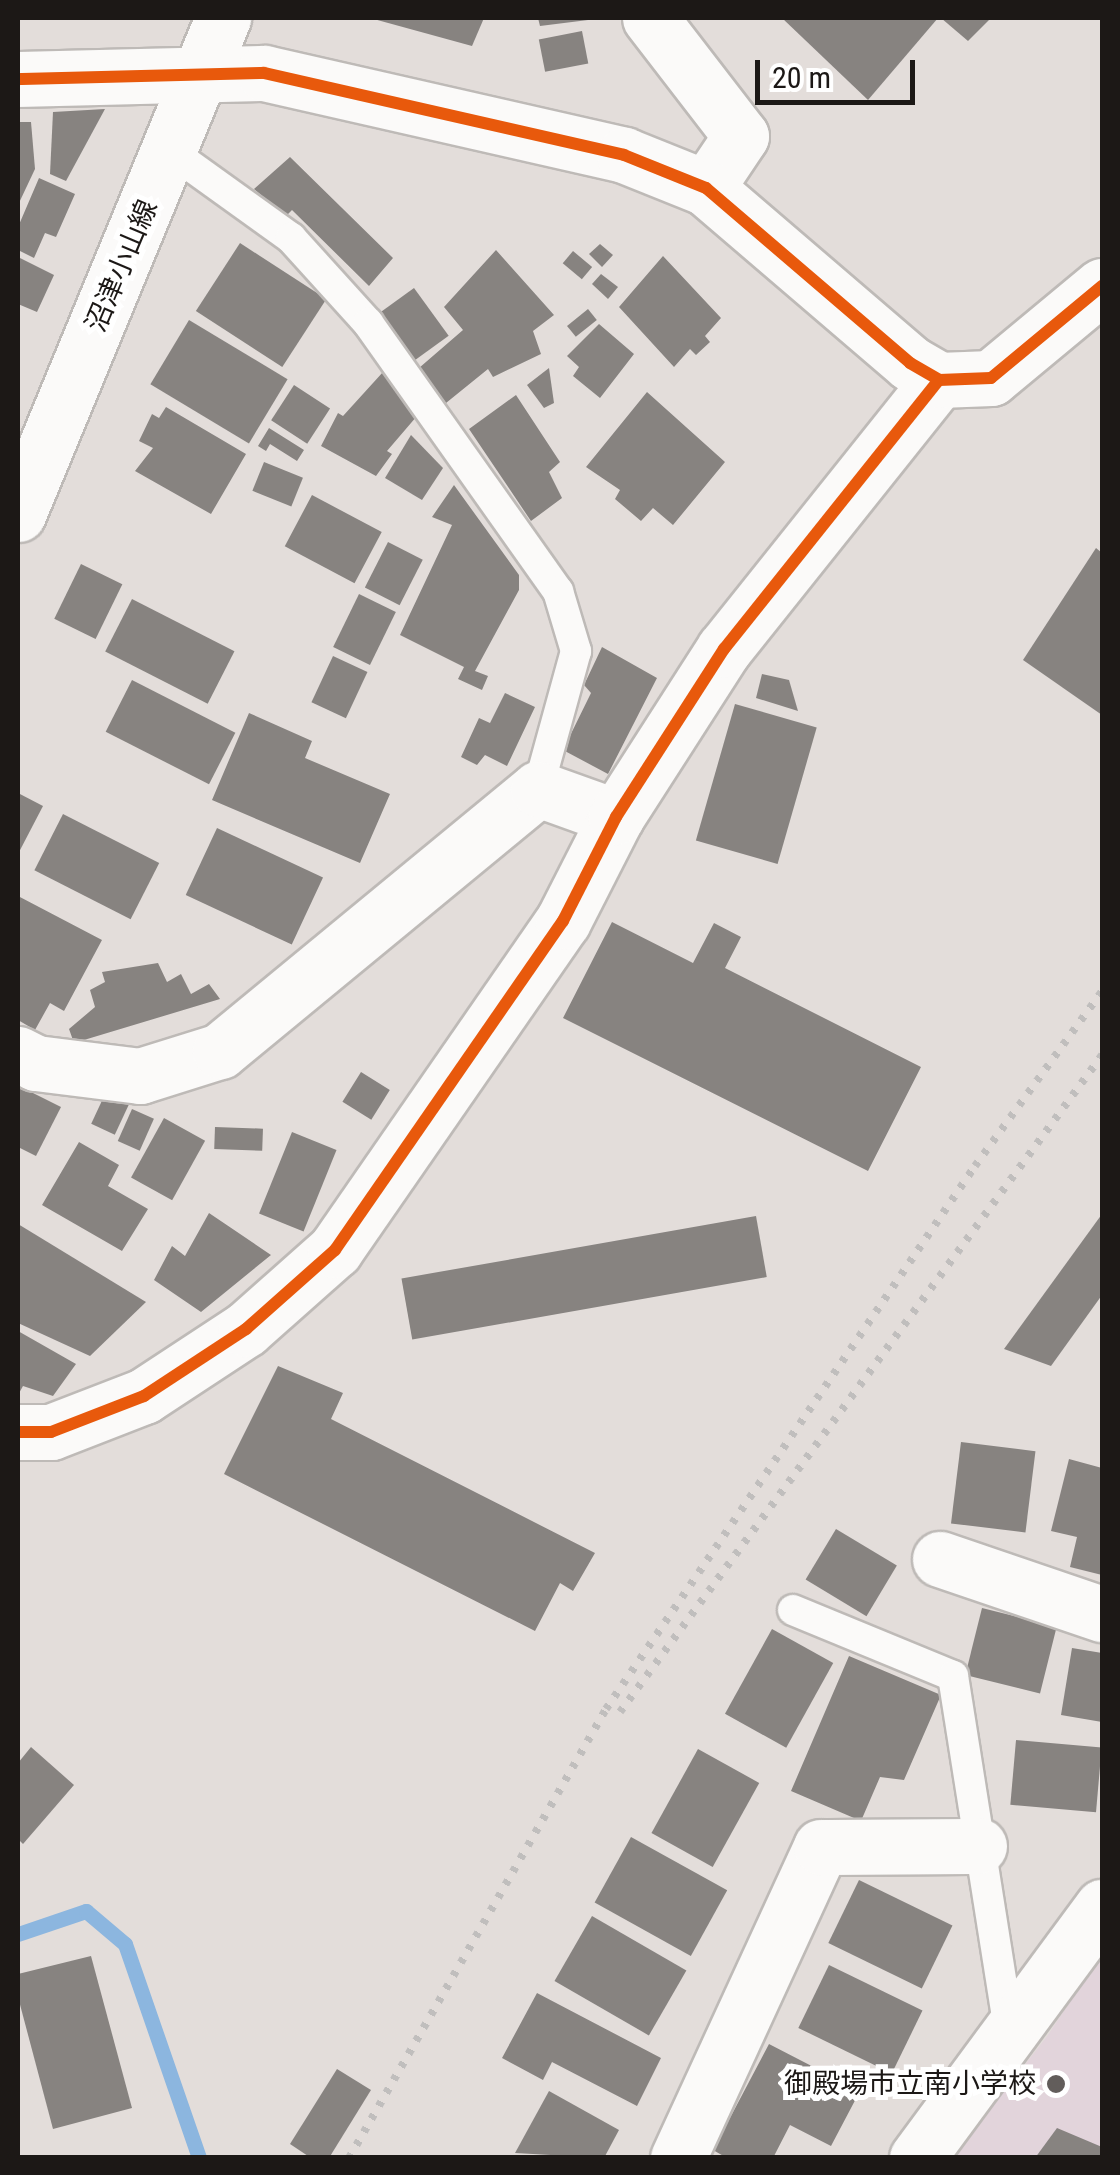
<!DOCTYPE html>
<meta charset="utf-8">
<style>
body{margin:0}
#map{position:relative;width:1120px;height:2175px;overflow:hidden;background:#e3ddda;font-family:"Roboto Condensed","Noto Sans JP",sans-serif}
div>[style]{position:absolute}
[style*='--x']{left:calc(var(--x)*1px);top:calc(var(--y)*1px);width:calc(var(--w)*1px);rotate:calc(var(--a)*1deg)}
.education>*{inset:0;background:#e2d4db}
.stream>*{height:15px;margin:-7.5px;padding:0 7.5px;transform-origin:7.5px;border-radius:7.5px;background:#8cb6df}
.building>*{inset:0;background:#878380;transform-origin:0 0}
.roads{filter:drop-shadow(2px 0 #bebab7) drop-shadow(-2px 0 #bebab7) drop-shadow(0 2px #bebab7) drop-shadow(0 -2px #bebab7)}
.service>*{height:30px;margin:-15px;padding:0 15px;transform-origin:15px;border-radius:15px;background:#fbfaf9}
.minor>*{height:55px;margin:-27.5px;padding:0 27.5px;transform-origin:27.5px;border-radius:27.5px;background:#fbfaf9}
.tertiary>*{height:55px;margin:-27.5px;padding:0 27.5px;transform-origin:27.5px;border-radius:27.5px;background:#fbfaf9}
.secondary>*{height:55px;margin:-27.5px;padding:0 27.5px;transform-origin:27.5px;border-radius:27.5px;background:#fbfaf9}
.rail>*{height:8px;margin-top:-4px;transform-origin:0;background:repeating-linear-gradient(90deg,#c0bebd 0 5px,transparent 0 15px)}
.cycleway>*{height:12px;margin:-6px;padding:0 6px;transform-origin:6px;border-radius:6px;background:#e8590c}
.dots>*{width:28px;height:28px;translate:-50% -50%;box-sizing:border-box;border:5px solid #fff;border-radius:50%}
span{translate:-50% -50%;white-space:nowrap;text-align:center;line-height:1.15;-webkit-text-stroke:10px #fff;paint-order:stroke}
.street-label{font-size:28px;color:#1c1816}
.poi-label{font-size:28px;color:#1c1816}
.right{translate:-100% -50%;text-align:right}
.frame{position:absolute;inset:0;border:20px solid #1c1816;pointer-events:none}
.scale{position:absolute;left:755px;top:60px;width:160px;height:45px;box-sizing:border-box;border:5px solid #1c1816;border-top:0;padding-left:12px;font-size:30px;line-height:35px;white-space:nowrap;color:#1c1816;-webkit-text-stroke:8px #fff;paint-order:stroke}
</style>
<div id="map">
<div class="education">
<i style="clip-path:polygon(1102px 1953px,1102px 2157px,952px 2158px,1048px 2035px)"></i>
</div>
<div class="stream">
<i style="--x:18;--y:1934;--w:72;--a:-18.7"></i>
<i style="--x:86;--y:1911;--w:51;--a:40.2"></i>
<i style="--x:125;--y:1944;--w:226;--a:70.9"></i>
</div>
<div class="building">
<i style="clip-path:polygon(370px 18px,484px 18px,472px 46px)"></i>
<i style="clip-path:polygon(538px 18px,587px 18px,588px 20px,540px 26px)"></i>
<i style="clip-path:polygon(782px 18px,938px 18px,868px 100px)"></i>
<i style="clip-path:polygon(941px 18px,991px 18px,968px 41px)"></i>
<i style="left:582px;top:31px;width:33px;height:44px;rotate:79deg"></i>
<i style="clip-path:polygon(105px 109px,66px 181px,50px 174px,53px 112px)"></i>
<i style="clip-path:polygon(18px 122px,31px 122px,35px 169px,18px 205px)"></i>
<i style="clip-path:polygon(290px 157px,393px 258px,369px 286px,292px 210px,286px 216px,254px 189px)"></i>
<i style="clip-path:polygon(39px 178px,75px 194px,56px 237px,45px 233px,34px 258px,18px 250px,18px 227px)"></i>
<i style="left:240px;top:243px;width:103px;height:81px;rotate:33deg"></i>
<i style="clip-path:polygon(600px 244px,613px 255px,602px 267px,589px 254px)"></i>
<i style="clip-path:polygon(496px 250px,554px 315px,533px 331px,541px 354px,493px 377px,488px 369px,446px 403px,419px 368px,463px 330px,444px 307px)"></i>
<i style="left:573px;top:251px;width:25px;height:16px;rotate:40deg"></i>
<i style="clip-path:polygon(663px 256px,721px 318px,705px 336px,710px 342px,696px 355px,690px 349px,674px 367px,619px 307px)"></i>
<i style="clip-path:polygon(18px 257px,54px 275px,37px 312px,18px 304px)"></i>
<i style="clip-path:polygon(601px 274px,618px 287px,608px 299px,592px 284px)"></i>
<i style="left:414px;top:288px;width:59px;height:44px;rotate:54deg"></i>
<i style="left:588px;top:309px;width:14px;height:27px;rotate:51deg"></i>
<i style="left:189px;top:320px;width:115px;height:75px;rotate:31deg"></i>
<i style="clip-path:polygon(599px 324px,634px 354px,600px 398px,573px 376px,579px 367px,567px 356px)"></i>
<i style="clip-path:polygon(549px 368px,554px 403px,544px 408px,527px 385px)"></i>
<i style="clip-path:polygon(383px 372px,417px 416px,387px 451px,392px 454px,376px 476px,321px 446px,338px 413px,343px 416px)"></i>
<i style="left:294px;top:385px;width:43px;height:42px;rotate:33deg"></i>
<i style="clip-path:polygon(647px 392px,725px 462px,673px 525px,653px 508px,641px 521px,615px 499px,620px 490px,586px 467px)"></i>
<i style="clip-path:polygon(516px 395px,560px 462px,549px 472px,562px 498px,531px 521px,469px 429px)"></i>
<i style="clip-path:polygon(166px 407px,246px 454px,211px 514px,135px 471px,153px 448px,139px 441px,152px 414px,159px 418px)"></i>
<i style="clip-path:polygon(269px 428px,304px 450px,297px 461px,270px 444px,266px 451px,258px 446px)"></i>
<i style="clip-path:polygon(411px 435px,443px 468px,422px 500px,385px 478px)"></i>
<i style="left:264px;top:462px;width:42px;height:31px;rotate:22deg"></i>
<i style="clip-path:polygon(454px 485px,519px 575px,519px 590px,475px 671px,488px 676px,482px 690px,458px 679px,464px 667px,400px 635px,452px 525px,432px 517px)"></i>
<i style="left:312px;top:495px;width:79px;height:58px;rotate:28deg"></i>
<i style="left:388px;top:542px;width:39px;height:51px;rotate:27deg"></i>
<i style="clip-path:polygon(1096px 548px,1102px 553px,1102px 715px,1023px 660px)"></i>
<i style="left:81px;top:564px;width:46px;height:61px;rotate:26deg"></i>
<i style="left:359px;top:594px;width:41px;height:59px;rotate:26deg"></i>
<i style="left:132px;top:599px;width:115px;height:59px;rotate:27deg"></i>
<i style="clip-path:polygon(602px 647px,657px 678px,608px 774px,563px 750px,591px 693px,584px 685px)"></i>
<i style="left:333px;top:656px;width:38px;height:51px;rotate:25deg"></i>
<i style="clip-path:polygon(762px 674px,789px 680px,798px 711px,756px 698px)"></i>
<i style="left:132px;top:680px;width:116px;height:58px;rotate:27deg"></i>
<i style="clip-path:polygon(505px 693px,535px 707px,507px 766px,485px 755px,477px 765px,461px 757px,479px 718px,490px 723px)"></i>
<i style="left:735px;top:704px;width:85px;height:142px;rotate:16deg"></i>
<i style="clip-path:polygon(249px 713px,312px 741px,305px 758px,390px 794px,360px 863px,212px 800px)"></i>
<i style="clip-path:polygon(18px 793px,43px 806px,18px 854px)"></i>
<i style="left:63px;top:814px;width:108px;height:63px;rotate:27deg"></i>
<i style="left:217px;top:828px;width:117px;height:74px;rotate:25deg"></i>
<i style="clip-path:polygon(18px 896px,102px 940px,64px 1011px,50px 1003px,35px 1030px,18px 1020px)"></i>
<i style="clip-path:polygon(612px 922px,693px 963px,714px 923px,741px 937px,725px 968px,921px 1067px,868px 1171px,563px 1018px)"></i>
<i style="clip-path:polygon(158px 963px,167px 982px,181px 974px,191px 994px,209px 984px,220px 999px,74px 1043px,69px 1029px,95px 1007px,90px 990px,105px 982px,102px 972px)"></i>
<i style="left:361px;top:1072px;width:34px;height:35px;rotate:32deg"></i>
<i style="clip-path:polygon(19px 1086px,61px 1107px,36px 1156px,18px 1147px)"></i>
<i style="left:106px;top:1092px;width:26px;height:35px;rotate:25deg"></i>
<i style="left:132px;top:1109px;width:24px;height:35px;rotate:24deg"></i>
<i style="left:164px;top:1118px;width:47px;height:68px;rotate:29deg"></i>
<i style="left:215px;top:1127px;width:48px;height:22px;rotate:2deg"></i>
<i style="left:292px;top:1132px;width:48px;height:88px;rotate:22deg"></i>
<i style="clip-path:polygon(79px 1142px,119px 1165px,108px 1186px,148px 1209px,122px 1251px,42px 1205px)"></i>
<i style="clip-path:polygon(209px 1213px,271px 1255px,201px 1312px,154px 1280px,172px 1246px,185px 1256px)"></i>
<i style="clip-path:polygon(1102px 1214px,1102px 1295px,1051px 1366px,1004px 1349px)"></i>
<i style="left:756px;top:1216px;width:62px;height:360px;rotate:80deg"></i>
<i style="clip-path:polygon(18px 1224px,146px 1302px,90px 1356px,18px 1323px)"></i>
<i style="clip-path:polygon(18px 1331px,76px 1364px,53px 1396px,23px 1386px,18px 1395px)"></i>
<i style="clip-path:polygon(278px 1366px,343px 1393px,331px 1419px,595px 1553px,573px 1591px,560px 1583px,535px 1631px,224px 1474px)"></i>
<i style="left:961px;top:1442px;width:75px;height:82px;rotate:7deg"></i>
<i style="clip-path:polygon(1069px 1459px,1102px 1468px,1102px 1575px,1070px 1567px,1077px 1537px,1051px 1531px)"></i>
<i style="left:836px;top:1529px;width:71px;height:59px;rotate:31deg"></i>
<i style="left:982px;top:1608px;width:77px;height:69px;rotate:14deg"></i>
<i style="left:772px;top:1629px;width:70px;height:97px;rotate:29deg"></i>
<i style="clip-path:polygon(1072px 1648px,1102px 1653px,1102px 1722px,1061px 1715px)"></i>
<i style="clip-path:polygon(849px 1656px,941px 1695px,904px 1780px,880px 1777px,861px 1821px,791px 1791px)"></i>
<i style="left:1016px;top:1740px;width:86px;height:65px;rotate:5deg"></i>
<i style="clip-path:polygon(31px 1747px,74px 1785px,23px 1844px,18px 1839px,18px 1763px)"></i>
<i style="left:698px;top:1749px;width:70px;height:96px;rotate:29deg"></i>
<i style="left:631px;top:1837px;width:110px;height:75px;rotate:29deg"></i>
<i style="left:859px;top:1880px;width:104px;height:70px;rotate:26deg"></i>
<i style="left:592px;top:1916px;width:109px;height:75px;rotate:30deg"></i>
<i style="clip-path:polygon(91px 1956px,132px 2108px,53px 2129px,18px 1997px,18px 1974px)"></i>
<i style="left:829px;top:1965px;width:104px;height:70px;rotate:26deg"></i>
<i style="clip-path:polygon(537px 1993px,661px 2058px,637px 2106px,552px 2062px,543px 2080px,502px 2058px)"></i>
<i style="clip-path:polygon(769px 2044px,860px 2091px,831px 2146px,790px 2125px,773px 2158px,727px 2158px,713px 2150px)"></i>
<i style="clip-path:polygon(337px 2069px,371px 2090px,329px 2158px,311px 2158px,290px 2144px)"></i>
<i style="clip-path:polygon(549px 2091px,619px 2130px,604px 2158px,515px 2153px)"></i>
<i style="clip-path:polygon(1057px 2128px,1102px 2147px,1102px 2158px,1035px 2158px)"></i>
</div>
<div class="roads">
<div class="service">
<i style="--x:170;--y:151;--w:149;--a:35.7"></i>
<i style="--x:291;--y:238;--w:115;--a:47.8"></i>
<i style="--x:368;--y:323;--w:329;--a:54.7"></i>
<i style="--x:558;--y:591;--w:63;--a:73.3"></i>
<i style="--x:576;--y:651;--w:143;--a:105.4"></i>
<i style="--x:793;--y:1610;--w:173;--a:22.4"></i>
<i style="--x:953;--y:1676;--w:364;--a:81"></i>
</div>
<div class="minor">
<i style="--x:650;--y:18;--w:149;--a:52.4"></i>
<i style="--x:741;--y:136;--w:63;--a:123.9"></i>
<i style="--x:18;--y:1054;--w:20;--a:27"></i>
<i style="--x:36;--y:1063;--w:105;--a:7.1"></i>
<i style="--x:140;--y:1076;--w:84;--a:-17.4"></i>
<i style="--x:220;--y:1051;--w:412;--a:-39.5"></i>
<i style="--x:538;--y:789;--w:83;--a:19.7"></i>
<i style="--x:18;--y:1432;--w:33;--a:0"></i>
<i style="--x:51;--y:1432;--w:100;--a:-21.2"></i>
<i style="--x:144;--y:1396;--w:122;--a:-33.3"></i>
<i style="--x:246;--y:1329;--w:119;--a:-41.6"></i>
<i style="--x:335;--y:1250;--w:400;--a:-55.3"></i>
<i style="--x:563;--y:921;--w:117;--a:-63"></i>
<i style="--x:616;--y:817;--w:200;--a:-57.3"></i>
<i style="--x:724;--y:649;--w:344;--a:-51.4"></i>
<i style="--x:940;--y:1559;--w:171;--a:18.8"></i>
<i style="--x:678;--y:2158;--w:342;--a:-65.3"></i>
<i style="--x:821;--y:1847;--w:158;--a:-0.4"></i>
<i style="--x:917;--y:2158;--w:312;--a:-53.6"></i>
</div>
<div class="tertiary">
<i style="--x:18;--y:79;--w:246;--a:-1.4"></i>
<i style="--x:264;--y:73;--w:369;--a:12.8"></i>
<i style="--x:624;--y:155;--w:88;--a:21.9"></i>
<i style="--x:706;--y:188;--w:269;--a:40.6"></i>
<i style="--x:910;--y:363;--w:34;--a:30"></i>
<i style="--x:939;--y:380;--w:52;--a:-2.2"></i>
<i style="--x:991;--y:378;--w:144;--a:-39.7"></i>
</div>
<div class="secondary">
<i style="--x:18;--y:514;--w:537;--a:-67.54"></i>
</div>
</div>
<div class="rail">
<i style="--x:620;--y:1712;--w:815;--a:-53.73"></i>
<i style="--x:349;--y:2158;--w:517;--a:-60.21"></i>
<i style="--x:606;--y:1709;--w:657;--a:-55.8"></i>
<i style="--x:975;--y:1166;--w:216;--a:-54"></i>
</div>
<div class="cycleway">
<i style="--x:18;--y:79;--w:246;--a:-1.4"></i>
<i style="--x:264;--y:73;--w:369;--a:12.8"></i>
<i style="--x:624;--y:155;--w:88;--a:21.9"></i>
<i style="--x:706;--y:188;--w:269;--a:40.6"></i>
<i style="--x:910;--y:363;--w:34;--a:30"></i>
<i style="--x:939;--y:380;--w:52;--a:-2.2"></i>
<i style="--x:991;--y:378;--w:144;--a:-39.7"></i>
<i style="--x:18;--y:1432;--w:33;--a:0"></i>
<i style="--x:51;--y:1432;--w:100;--a:-21.2"></i>
<i style="--x:144;--y:1396;--w:122;--a:-33.3"></i>
<i style="--x:246;--y:1329;--w:119;--a:-41.6"></i>
<i style="--x:335;--y:1250;--w:400;--a:-55.3"></i>
<i style="--x:563;--y:921;--w:117;--a:-63"></i>
<i style="--x:616;--y:817;--w:200;--a:-57.3"></i>
<i style="--x:724;--y:649;--w:344;--a:-51.4"></i>
</div>
<div class="dots">
<i style="left:1056px;top:2084px;background:#625d5b"></i>
</div>
<div class="street-label">
<span style="left:122px;top:266px;rotate:-67deg">沼津小山線</span>
</div>
<div class="poi-label">
<span class="right" style="left:1036px;top:2084px">御殿場市立南小学校</span>
</div>
<div class="frame"></div>
<div class="scale">20 m</div>
</div>
